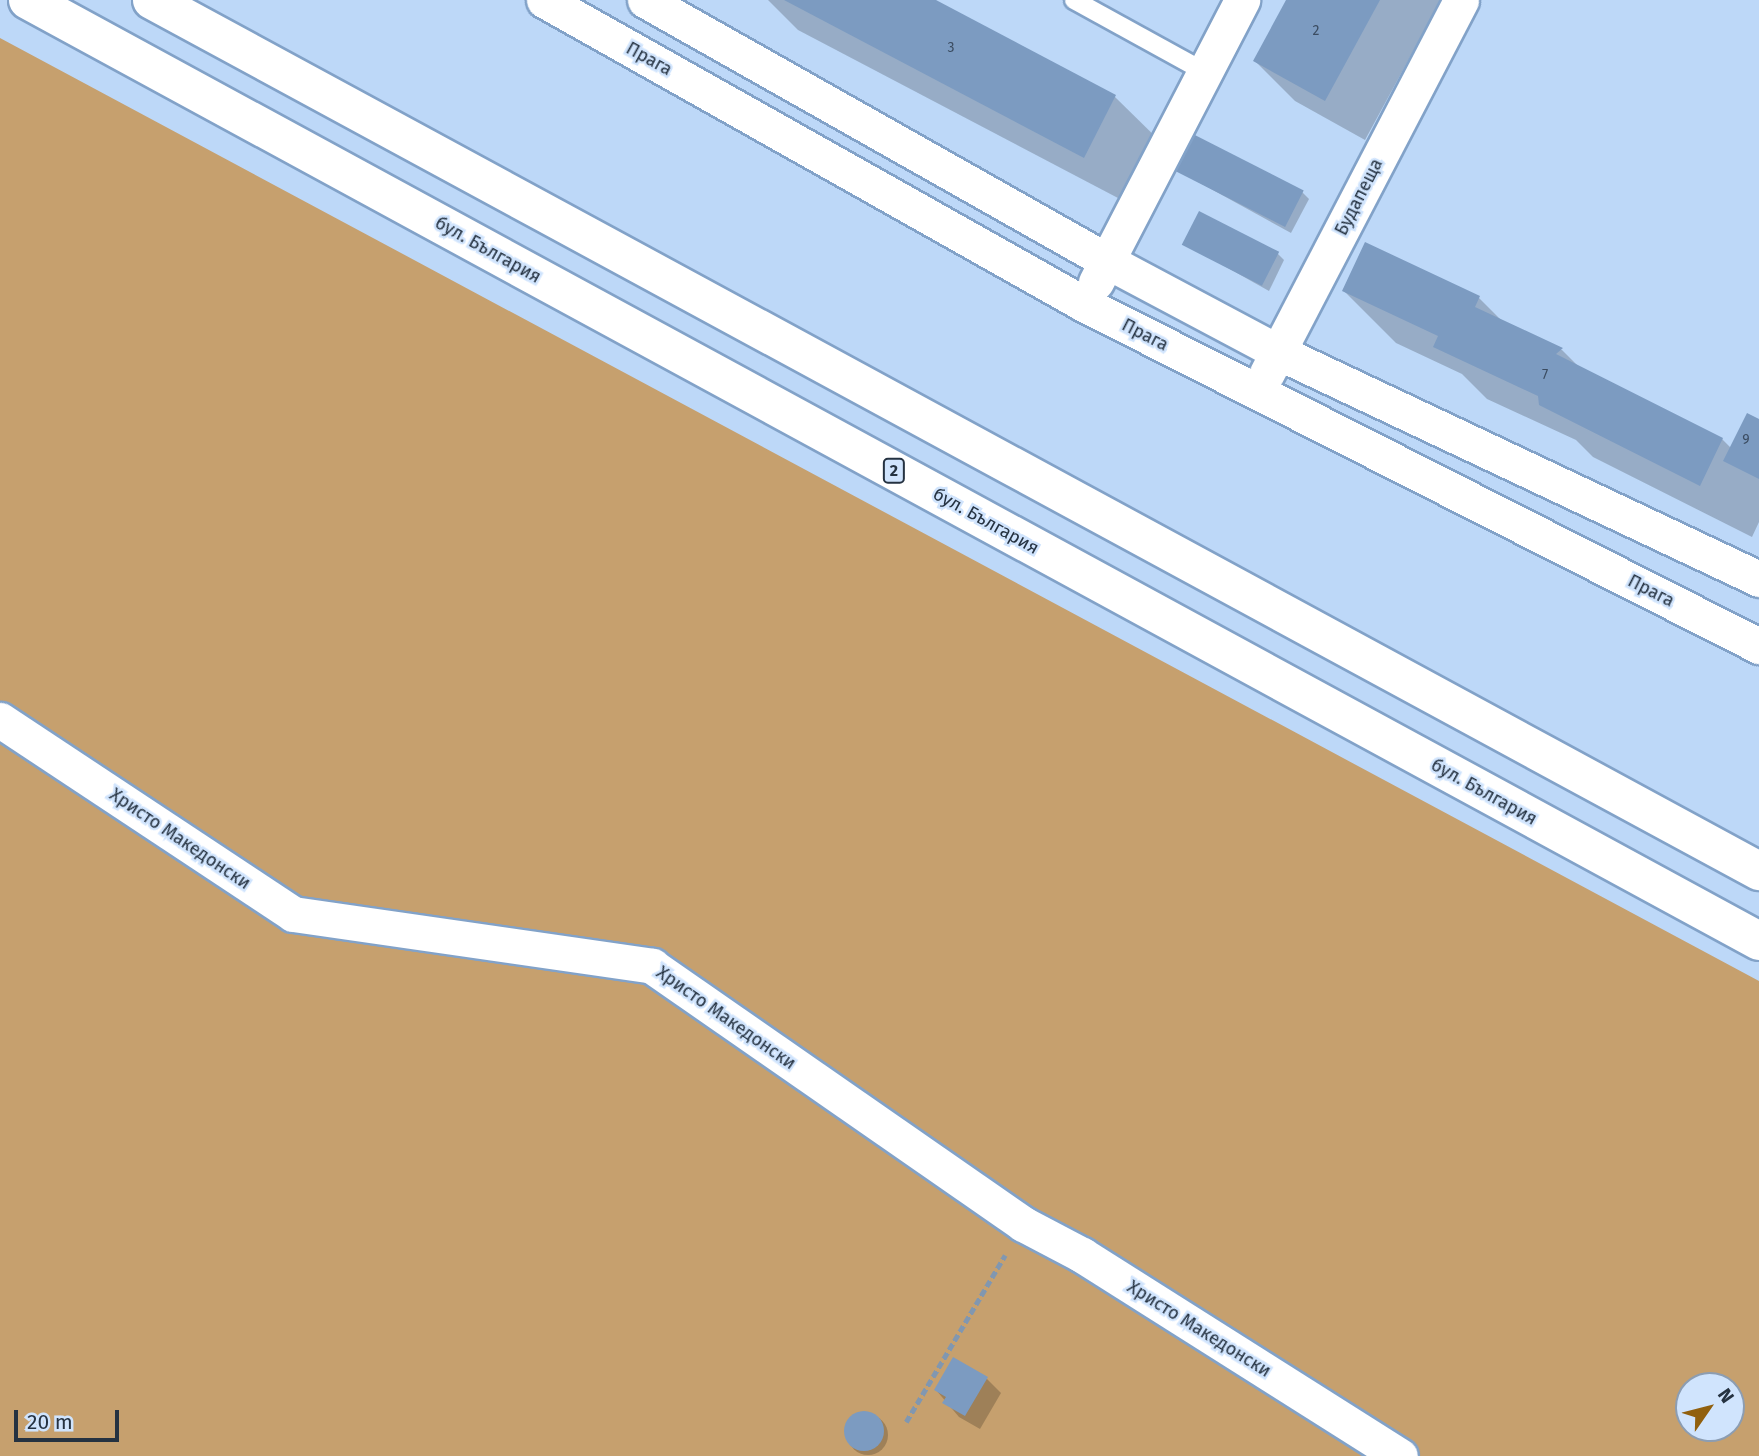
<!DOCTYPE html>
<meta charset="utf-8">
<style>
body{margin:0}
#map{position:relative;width:1759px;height:1456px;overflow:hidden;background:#bdd8f8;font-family:"Fira Sans",sans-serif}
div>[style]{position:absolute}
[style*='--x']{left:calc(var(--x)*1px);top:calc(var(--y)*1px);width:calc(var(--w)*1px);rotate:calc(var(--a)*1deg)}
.green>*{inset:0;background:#c6a06e}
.shadow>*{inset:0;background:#0003}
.round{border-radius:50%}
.building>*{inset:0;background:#7c9bc1;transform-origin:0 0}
.path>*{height:4.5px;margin-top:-2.25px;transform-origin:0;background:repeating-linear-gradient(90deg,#8197b0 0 7px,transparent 0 10.5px)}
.roads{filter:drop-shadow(2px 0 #82a2c8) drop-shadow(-2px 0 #82a2c8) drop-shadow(0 2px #82a2c8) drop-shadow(0 -2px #82a2c8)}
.lane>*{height:18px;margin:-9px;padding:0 9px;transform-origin:9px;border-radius:9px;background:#fff}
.street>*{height:35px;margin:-17.5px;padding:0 17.5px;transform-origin:17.5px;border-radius:17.5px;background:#fff}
.highway>*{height:38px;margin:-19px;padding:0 19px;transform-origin:19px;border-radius:19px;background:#fff}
span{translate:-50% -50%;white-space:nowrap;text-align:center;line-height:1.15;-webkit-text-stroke:5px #d0e4fd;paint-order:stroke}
.number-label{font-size:14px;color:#3b4c61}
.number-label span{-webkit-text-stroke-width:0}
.shield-label span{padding:2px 5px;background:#d0e4fd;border:2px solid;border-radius:5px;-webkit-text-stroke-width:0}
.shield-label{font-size:16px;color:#253241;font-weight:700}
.street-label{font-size:18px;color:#253241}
.north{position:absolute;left:1675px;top:1372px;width:70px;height:70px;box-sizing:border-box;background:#d0e4fd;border:2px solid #8c9db2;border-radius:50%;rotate:55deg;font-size:19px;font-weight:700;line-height:28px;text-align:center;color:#253241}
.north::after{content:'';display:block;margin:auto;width:24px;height:32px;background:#91600e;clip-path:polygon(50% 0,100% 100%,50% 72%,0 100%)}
.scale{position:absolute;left:14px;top:1410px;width:105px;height:32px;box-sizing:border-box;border:4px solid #253241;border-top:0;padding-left:9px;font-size:21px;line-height:24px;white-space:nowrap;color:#253241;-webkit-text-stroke:5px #d0e4fd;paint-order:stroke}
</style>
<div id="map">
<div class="green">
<i style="clip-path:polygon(evenodd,0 38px,1759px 981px,1759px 1456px,0 1456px,0 38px,1689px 1386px,1731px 1386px,1731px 1428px,1689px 1428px,1689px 1386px)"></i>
</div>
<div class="shadow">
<i style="clip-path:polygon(768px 0,932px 0,1115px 97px,1167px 148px,1137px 208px,798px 30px)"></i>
<i style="clip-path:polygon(1288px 0,1441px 0,1365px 140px,1295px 101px,1255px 61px)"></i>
<i style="clip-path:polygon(1171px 167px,1302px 192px,1309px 199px,1291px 233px)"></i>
<i style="clip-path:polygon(1185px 244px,1278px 254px,1284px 260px,1269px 291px)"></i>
<i style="clip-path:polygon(1344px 291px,1479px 298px,1504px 323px,1562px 350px,1581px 369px,1722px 439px,1731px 448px,1759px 421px,1759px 522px,1752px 537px,1593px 457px,1576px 440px,1487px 399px,1462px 374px,1396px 343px)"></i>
<i style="clip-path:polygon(987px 1379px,1001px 1393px,980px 1429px,959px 1417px,936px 1390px)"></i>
<i class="round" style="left:848px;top:1415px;width:40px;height:40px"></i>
</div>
<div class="building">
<i style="clip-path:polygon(784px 0,936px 0,1116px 95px,1084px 158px)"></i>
<i style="clip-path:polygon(1286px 0,1380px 0,1325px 101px,1253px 61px)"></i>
<i style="left:1187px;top:131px;width:131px;height:41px;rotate:27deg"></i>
<i style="left:1199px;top:211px;width:90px;height:38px;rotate:27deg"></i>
<i style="clip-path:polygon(1365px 242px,1480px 296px,1475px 307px,1563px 348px,1556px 354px,1723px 438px,1700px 486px,1539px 405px,1538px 396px,1433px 347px,1438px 336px,1342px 291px)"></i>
<i style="clip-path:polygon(1747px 413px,1759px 419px,1759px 479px,1723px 461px)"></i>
<i style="clip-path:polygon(953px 1357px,988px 1377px,965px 1416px,942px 1403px,946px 1397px,934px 1390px)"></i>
<i class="round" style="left:844px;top:1411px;width:40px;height:40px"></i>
</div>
<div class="path">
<i style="--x:906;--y:1422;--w:194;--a:-59.3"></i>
</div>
<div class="roads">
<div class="lane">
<i style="--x:1074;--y:0;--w:149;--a:28.8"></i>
</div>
<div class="street">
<i style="--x:544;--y:0;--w:620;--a:29.38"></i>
<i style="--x:1084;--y:304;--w:757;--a:26.87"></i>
<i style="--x:645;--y:0;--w:531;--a:29.46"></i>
<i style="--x:1107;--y:261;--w:194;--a:28"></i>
<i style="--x:1278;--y:352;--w:532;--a:25.26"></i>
<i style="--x:1096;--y:282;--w:318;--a:-62.6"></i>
<i style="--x:1267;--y:373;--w:420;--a:-62.5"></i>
<i style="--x:0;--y:720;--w:351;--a:33.5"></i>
<i style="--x:293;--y:914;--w:363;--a:8.2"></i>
<i style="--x:652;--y:966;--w:452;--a:34.8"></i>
<i style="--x:1023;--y:1224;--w:67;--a:27.7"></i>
<i style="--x:1082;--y:1255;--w:376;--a:32.3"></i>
</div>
<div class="highway">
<i style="--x:28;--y:0;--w:1970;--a:28.53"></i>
<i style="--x:152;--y:0;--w:1828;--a:28.46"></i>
</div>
</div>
<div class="number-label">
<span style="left:1316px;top:31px">2</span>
<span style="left:951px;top:48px">3</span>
<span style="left:1545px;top:375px">7</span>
<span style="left:1746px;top:440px">9</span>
</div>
<div class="shield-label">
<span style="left:894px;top:471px">2</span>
</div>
<div class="street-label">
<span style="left:649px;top:59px;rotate:29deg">Прага</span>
<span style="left:1359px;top:197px;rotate:-63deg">Будапеща</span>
<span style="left:488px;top:250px;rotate:29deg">бул. България</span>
<span style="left:1145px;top:335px;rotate:27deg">Прага</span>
<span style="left:986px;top:521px;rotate:29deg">бул. България</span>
<span style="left:1651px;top:591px;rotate:27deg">Прага</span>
<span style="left:1484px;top:792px;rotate:29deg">бул. България</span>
<span style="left:180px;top:839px;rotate:34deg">Христо Македонски</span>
<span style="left:726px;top:1018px;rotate:35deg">Христо Македонски</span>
<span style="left:1199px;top:1329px;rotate:32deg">Христо Македонски</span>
</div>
<div class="north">N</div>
<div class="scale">20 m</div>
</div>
